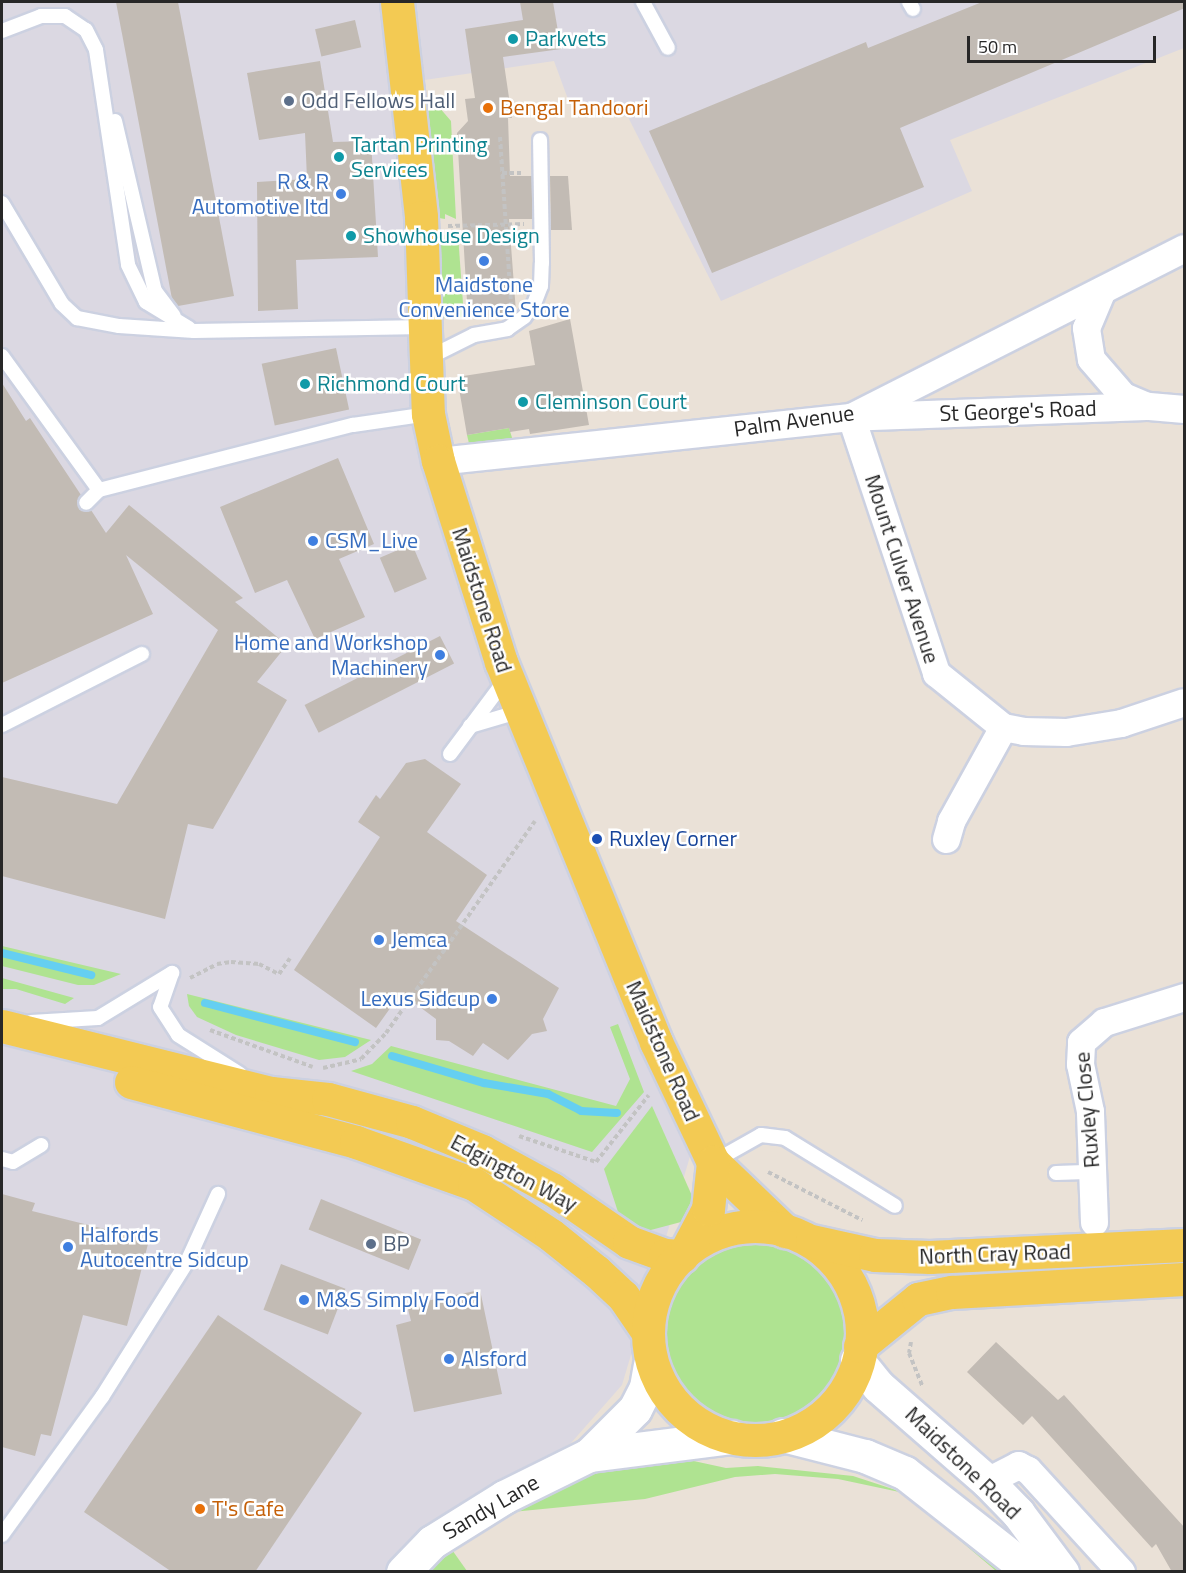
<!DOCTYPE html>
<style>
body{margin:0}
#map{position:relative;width:1186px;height:1573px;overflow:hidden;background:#eae1d7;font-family:"Titillium Web",sans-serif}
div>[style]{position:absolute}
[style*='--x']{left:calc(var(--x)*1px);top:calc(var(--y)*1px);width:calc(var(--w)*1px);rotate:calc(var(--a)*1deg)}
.industrial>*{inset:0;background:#dbd8e2}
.green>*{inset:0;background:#afe391}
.round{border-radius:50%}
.stream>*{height:8px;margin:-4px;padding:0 4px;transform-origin:4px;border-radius:4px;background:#65cff1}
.building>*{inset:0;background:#c2bbb4;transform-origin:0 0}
.path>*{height:4px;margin-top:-2px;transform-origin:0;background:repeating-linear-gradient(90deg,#c3c3c3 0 4.5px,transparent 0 7.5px)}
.roads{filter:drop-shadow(2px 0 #ccd1e1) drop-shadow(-2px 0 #ccd1e1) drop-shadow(0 2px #ccd1e1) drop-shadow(0 -2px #ccd1e1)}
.service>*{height:14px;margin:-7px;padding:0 7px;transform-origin:7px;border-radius:7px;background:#fff}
.minor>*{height:27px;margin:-13.5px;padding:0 13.5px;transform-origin:13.5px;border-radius:13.5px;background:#fff}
.tertiary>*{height:33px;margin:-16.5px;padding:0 16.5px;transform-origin:16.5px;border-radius:16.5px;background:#fff}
.secondary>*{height:33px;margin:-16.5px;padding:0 16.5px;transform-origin:16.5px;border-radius:16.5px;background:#fff}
.primary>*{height:33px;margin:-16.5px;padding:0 16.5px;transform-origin:16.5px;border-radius:16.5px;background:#f3ca53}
.primary>.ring{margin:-16.5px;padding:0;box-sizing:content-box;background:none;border:33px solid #f3ca53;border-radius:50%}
.dots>*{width:16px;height:16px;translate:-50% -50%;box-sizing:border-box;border:3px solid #fff;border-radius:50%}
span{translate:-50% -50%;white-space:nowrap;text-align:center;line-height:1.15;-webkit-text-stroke:5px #fff;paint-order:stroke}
.culture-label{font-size:22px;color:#0d838f}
.left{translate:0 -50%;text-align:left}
.service-label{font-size:22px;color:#4e5e75}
.food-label{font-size:22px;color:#c56008}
.shop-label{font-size:22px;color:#366cbe}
.right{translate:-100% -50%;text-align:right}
.street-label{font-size:22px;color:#272727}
.transit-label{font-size:22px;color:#164399}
.frame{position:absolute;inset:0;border:3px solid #272727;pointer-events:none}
.scale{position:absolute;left:967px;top:36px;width:189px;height:27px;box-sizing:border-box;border:3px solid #272727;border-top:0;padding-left:8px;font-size:18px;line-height:21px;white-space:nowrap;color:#272727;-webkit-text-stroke:4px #fff;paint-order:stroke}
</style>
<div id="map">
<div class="industrial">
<i style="clip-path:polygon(2px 2px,1184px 2px,1184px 48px,950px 140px,972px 191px,721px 301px,628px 117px,569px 102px,554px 61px,404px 83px,414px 438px,489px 648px,691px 1153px,622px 1385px,571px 1443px,435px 1522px,401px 1571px,2px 1572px)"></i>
</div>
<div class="green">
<i style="clip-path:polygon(426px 99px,432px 99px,451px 121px,456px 219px,445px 214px,445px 219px,439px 218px)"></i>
<i style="clip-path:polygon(439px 235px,458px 235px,464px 317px,442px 318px)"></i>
<i style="clip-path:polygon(509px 428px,515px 447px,471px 452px,467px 435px)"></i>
<i style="clip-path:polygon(2px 946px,121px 974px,94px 985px,78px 985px,2px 966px)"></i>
<i style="clip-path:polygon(2px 978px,74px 998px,65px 1004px,16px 989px,2px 989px)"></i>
<i style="clip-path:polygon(187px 994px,371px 1040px,345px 1057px,319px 1060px,236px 1035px,197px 1017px,189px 1006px)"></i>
<i style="clip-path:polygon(618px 1024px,644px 1092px,592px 1152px,351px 1071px,372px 1064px,391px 1046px,616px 1106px,630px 1079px,610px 1027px)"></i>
<i style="clip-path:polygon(652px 1106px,693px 1198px,681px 1222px,647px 1231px,619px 1215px,604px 1169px)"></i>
<i class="round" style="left:665px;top:1243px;width:182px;height:182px"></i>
<i style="clip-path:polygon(666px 1455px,726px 1468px,758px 1466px,853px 1476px,905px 1493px,1005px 1571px,996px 1571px,904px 1493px,838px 1479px,775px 1474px,735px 1477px,645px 1499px,512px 1512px,578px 1476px,609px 1465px)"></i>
<i style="clip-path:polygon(450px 1547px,467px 1571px,413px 1572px)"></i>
</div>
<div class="stream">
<i style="--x:2;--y:953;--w:92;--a:13.9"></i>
<i style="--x:205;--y:1003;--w:155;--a:14.6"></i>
<i style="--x:392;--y:1056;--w:96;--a:16.4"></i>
<i style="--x:484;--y:1083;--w:65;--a:9.8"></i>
<i style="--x:548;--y:1094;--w:37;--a:27"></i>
<i style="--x:581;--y:1111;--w:36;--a:3"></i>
</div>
<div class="building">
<i style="clip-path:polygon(116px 2px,178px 2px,234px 296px,178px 306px,172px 299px)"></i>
<i style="clip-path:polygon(520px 2px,553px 2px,561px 49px,503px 57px,512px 118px,508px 118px,510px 176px,532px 176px,532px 219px,509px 219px,516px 312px,509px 316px,468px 318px,457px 133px,468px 121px,465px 99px,475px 98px,465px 29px,523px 20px)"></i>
<i style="clip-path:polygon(982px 2px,1185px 2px,1185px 8px,900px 128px,924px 187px,712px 273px,649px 131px,866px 42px,868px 48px)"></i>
<i style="left:355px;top:20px;width:28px;height:41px;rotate:77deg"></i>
<i style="clip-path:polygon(320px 61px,333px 142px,371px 141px,378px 257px,296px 260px,298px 309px,258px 311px,257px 182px,307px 179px,305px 133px,259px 140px,247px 73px)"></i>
<i style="clip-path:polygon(550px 176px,568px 176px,572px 230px,551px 230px)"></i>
<i style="clip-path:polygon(570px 319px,589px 425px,530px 434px,529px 429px,510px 432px,509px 428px,467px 435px,457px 377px,535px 365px,529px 331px)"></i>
<i style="left:336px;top:348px;width:63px;height:76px;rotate:78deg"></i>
<i style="clip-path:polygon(2px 383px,26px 421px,30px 418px,81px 495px,77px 501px,80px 510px,91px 510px,106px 533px,129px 505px,243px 598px,235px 602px,287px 645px,257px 682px,287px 700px,213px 829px,188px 824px,165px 919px,2px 876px,2px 777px,117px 804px,218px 630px,126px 555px,153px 614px,2px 683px)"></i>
<i style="clip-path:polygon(338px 458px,374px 544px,339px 559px,365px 617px,315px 639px,287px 580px,255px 593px,220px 507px)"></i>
<i style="left:412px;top:544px;width:38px;height:35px;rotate:67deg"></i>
<i style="left:440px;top:636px;width:31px;height:152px;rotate:63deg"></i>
<i style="clip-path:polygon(425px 759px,461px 784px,427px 832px,487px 875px,456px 921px,559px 988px,543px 1019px,547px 1031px,532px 1034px,508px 1060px,483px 1043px,473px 1056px,449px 1041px,436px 1040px,436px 1019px,401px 993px,376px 1028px,294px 970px,380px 837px,358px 822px,376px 795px,380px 799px,406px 763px)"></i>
<i style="clip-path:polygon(2px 1194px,35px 1203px,32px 1211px,149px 1240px,127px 1326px,83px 1315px,51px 1436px,41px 1434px,35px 1456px,2px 1447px)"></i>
<i style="left:321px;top:1199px;width:108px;height:33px;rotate:22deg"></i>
<i style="left:281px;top:1264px;width:69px;height:49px;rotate:21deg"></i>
<i style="clip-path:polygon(480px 1290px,502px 1394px,414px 1412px,396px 1325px,411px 1321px,407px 1305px)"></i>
<i style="clip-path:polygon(218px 1315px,362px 1413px,255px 1572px,172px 1572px,84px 1512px)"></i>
<i style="clip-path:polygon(996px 1342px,1058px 1400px,1064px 1395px,1185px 1528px,1185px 1572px,1172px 1572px,1156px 1544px,1152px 1548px,1032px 1416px,1023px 1425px,967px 1372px)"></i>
</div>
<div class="path">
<i style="--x:500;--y:137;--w:167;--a:86.2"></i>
<i style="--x:502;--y:173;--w:20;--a:0"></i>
<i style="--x:448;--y:226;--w:76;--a:-1.5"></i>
<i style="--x:190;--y:978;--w:30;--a:-27"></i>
<i style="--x:217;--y:964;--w:14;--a:-8"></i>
<i style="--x:231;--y:962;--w:28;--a:4"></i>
<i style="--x:259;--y:964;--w:22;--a:27"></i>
<i style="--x:279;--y:974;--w:19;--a:-55"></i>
<i style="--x:210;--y:1030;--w:109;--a:19.8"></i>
<i style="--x:323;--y:1068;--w:39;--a:-13"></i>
<i style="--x:361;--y:1059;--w:36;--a:-46"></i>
<i style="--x:386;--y:1033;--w:259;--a:-54.9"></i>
<i style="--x:519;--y:1136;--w:81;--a:18.7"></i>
<i style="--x:596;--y:1162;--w:85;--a:-51.7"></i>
<i style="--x:768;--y:1172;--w:106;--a:27.1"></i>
<i style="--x:911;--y:1342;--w:11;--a:100"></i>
<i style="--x:909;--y:1353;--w:35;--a:68"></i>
</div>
<div class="roads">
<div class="service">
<i style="--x:643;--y:2;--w:52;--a:61.5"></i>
<i style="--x:909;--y:2;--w:8;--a:60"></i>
<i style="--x:2;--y:31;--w:42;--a:-21"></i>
<i style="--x:41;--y:16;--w:24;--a:0"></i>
<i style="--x:65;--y:16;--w:25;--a:34"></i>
<i style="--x:86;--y:30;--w:22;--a:63"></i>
<i style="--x:96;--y:50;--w:217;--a:81.5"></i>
<i style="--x:128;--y:265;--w:41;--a:64.1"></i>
<i style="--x:146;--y:302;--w:50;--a:31.2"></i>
<i style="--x:115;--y:121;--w:175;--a:76.8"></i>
<i style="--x:155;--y:291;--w:31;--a:53"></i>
<i style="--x:2;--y:203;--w:117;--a:59.3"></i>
<i style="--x:62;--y:304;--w:21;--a:43"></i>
<i style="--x:77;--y:318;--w:43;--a:10.8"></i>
<i style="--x:119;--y:326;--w:75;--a:3.8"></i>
<i style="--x:194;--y:331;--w:231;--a:-1"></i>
<i style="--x:2;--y:356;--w:165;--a:54.1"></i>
<i style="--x:99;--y:490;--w:18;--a:135"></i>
<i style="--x:428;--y:358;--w:51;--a:-26.6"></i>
<i style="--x:474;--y:335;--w:34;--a:-10"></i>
<i style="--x:507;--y:329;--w:21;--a:-35"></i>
<i style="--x:524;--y:317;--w:16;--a:-52"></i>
<i style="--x:534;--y:304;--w:19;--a:-69"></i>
<i style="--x:541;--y:286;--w:23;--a:-88"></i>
<i style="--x:542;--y:263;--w:123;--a:-90.9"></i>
<i style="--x:99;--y:490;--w:262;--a:-14.4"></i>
<i style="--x:353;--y:425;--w:76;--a:-8.3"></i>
<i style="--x:2;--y:725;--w:157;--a:-26.9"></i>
<i style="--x:470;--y:726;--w:53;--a:-16.4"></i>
<i style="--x:450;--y:754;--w:94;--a:-53.3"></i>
<i style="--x:172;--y:973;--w:36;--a:109"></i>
<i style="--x:160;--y:1007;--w:33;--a:57"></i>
<i style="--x:178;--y:1035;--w:73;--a:32.2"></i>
<i style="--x:31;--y:1022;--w:67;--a:-3.4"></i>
<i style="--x:98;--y:1018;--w:87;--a:-31.3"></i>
<i style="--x:2;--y:1159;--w:11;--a:15"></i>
<i style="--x:13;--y:1162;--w:33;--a:-31"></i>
<i style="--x:713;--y:1162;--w:55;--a:-29.4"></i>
<i style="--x:761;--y:1135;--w:24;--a:7"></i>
<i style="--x:785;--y:1138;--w:129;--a:31.7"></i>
<i style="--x:1056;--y:1173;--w:37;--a:-2"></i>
<i style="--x:2;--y:1535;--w:170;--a:-54.1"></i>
<i style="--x:102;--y:1397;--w:160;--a:-57.8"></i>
<i style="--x:187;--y:1262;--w:75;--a:-65.5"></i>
</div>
<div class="minor">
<i style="--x:1102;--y:290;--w:41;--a:112.8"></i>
<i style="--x:1086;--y:328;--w:31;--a:81"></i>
<i style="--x:1091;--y:359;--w:49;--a:49.1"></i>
<i style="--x:1123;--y:396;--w:25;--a:23"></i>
<i style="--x:1184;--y:409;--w:38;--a:-175"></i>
<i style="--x:1146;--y:406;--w:295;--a:177.9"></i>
<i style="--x:851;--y:417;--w:270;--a:71.6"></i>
<i style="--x:936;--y:673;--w:86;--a:38.9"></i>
<i style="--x:1003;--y:727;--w:20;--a:11"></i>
<i style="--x:1023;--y:731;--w:43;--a:1.3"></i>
<i style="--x:1066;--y:732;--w:56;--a:-9.3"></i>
<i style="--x:1121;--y:723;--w:66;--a:-18.4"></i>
<i style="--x:438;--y:461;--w:415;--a:-6.1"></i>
<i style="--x:851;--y:417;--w:373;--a:-26.9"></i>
<i style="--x:946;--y:839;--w:19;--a:-74"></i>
<i style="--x:951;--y:821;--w:107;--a:-61"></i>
<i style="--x:1094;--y:1222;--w:111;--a:-92.1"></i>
<i style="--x:1090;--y:1111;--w:48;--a:-102"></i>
<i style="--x:1080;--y:1064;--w:22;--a:-87"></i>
<i style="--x:1081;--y:1042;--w:30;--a:-41"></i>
<i style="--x:1104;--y:1022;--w:84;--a:-17.4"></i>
<i style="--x:987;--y:1481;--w:35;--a:-27"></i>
<i style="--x:1018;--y:1465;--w:11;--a:27"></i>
<i style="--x:1028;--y:1470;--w:138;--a:47.6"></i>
</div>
<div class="tertiary">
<i style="--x:589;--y:1455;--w:144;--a:-7.2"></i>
<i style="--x:403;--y:1572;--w:42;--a:-46"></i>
<i style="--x:432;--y:1542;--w:85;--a:-32"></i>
<i style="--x:504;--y:1497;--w:95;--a:-26.3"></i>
<i style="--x:589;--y:1455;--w:65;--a:-45"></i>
<i style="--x:635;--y:1409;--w:25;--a:-63"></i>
<i style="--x:646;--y:1387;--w:22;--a:-80"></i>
</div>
<div class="secondary">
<i style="--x:857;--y:1360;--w:33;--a:51"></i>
<i style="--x:878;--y:1386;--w:145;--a:41.1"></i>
<i style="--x:987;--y:1481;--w:45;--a:45.9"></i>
<i style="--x:1018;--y:1513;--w:74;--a:53.3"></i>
<i style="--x:783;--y:1435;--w:85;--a:14.4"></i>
<i style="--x:865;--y:1456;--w:43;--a:23"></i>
<i style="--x:905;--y:1473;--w:160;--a:38.2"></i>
</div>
<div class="primary">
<i style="--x:397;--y:2;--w:216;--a:83.6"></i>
<i style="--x:421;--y:217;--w:197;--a:88"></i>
<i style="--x:428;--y:414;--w:48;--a:78"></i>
<i style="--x:438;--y:461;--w:211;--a:72.6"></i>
<i style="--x:501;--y:662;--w:410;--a:67.8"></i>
<i style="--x:656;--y:1042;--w:133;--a:64.6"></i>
<i style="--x:713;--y:1162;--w:100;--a:43.8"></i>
<i style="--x:2;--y:1026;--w:277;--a:14"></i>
<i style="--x:271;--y:1093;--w:57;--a:6"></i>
<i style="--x:328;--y:1099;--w:87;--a:15.3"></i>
<i style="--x:412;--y:1122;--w:76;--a:22.5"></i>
<i style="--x:482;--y:1151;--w:80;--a:28.5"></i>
<i style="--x:552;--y:1189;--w:93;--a:34.5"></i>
<i style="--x:629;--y:1242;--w:38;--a:20"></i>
<i style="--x:665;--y:1255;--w:17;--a:3"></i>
<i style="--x:131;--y:1082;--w:233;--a:14.9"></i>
<i style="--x:356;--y:1142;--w:125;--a:19.6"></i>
<i style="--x:474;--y:1184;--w:92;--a:33.5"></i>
<i style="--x:551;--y:1235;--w:58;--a:38.7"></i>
<i style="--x:596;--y:1271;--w:37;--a:43"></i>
<i style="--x:623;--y:1296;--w:42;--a:55.6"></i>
<i class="ring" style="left:648px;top:1226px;width:181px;height:181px"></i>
<i style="--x:812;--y:1241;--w:65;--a:12.5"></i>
<i style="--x:875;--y:1255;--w:55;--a:2.1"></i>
<i style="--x:930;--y:1257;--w:254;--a:-2.7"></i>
<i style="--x:687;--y:1249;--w:45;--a:-62.3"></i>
<i style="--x:708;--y:1209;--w:47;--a:-83.9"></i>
<i style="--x:860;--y:1346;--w:75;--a:-39"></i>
<i style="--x:918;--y:1299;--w:35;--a:-12"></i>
<i style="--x:952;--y:1292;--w:232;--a:-3.2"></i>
</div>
</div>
<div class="dots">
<i style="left:513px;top:39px;background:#0f9aa8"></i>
<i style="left:289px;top:101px;background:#5c6f8a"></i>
<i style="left:488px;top:108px;background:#e8710a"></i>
<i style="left:339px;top:157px;background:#0f9aa8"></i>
<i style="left:341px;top:194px;background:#3f7fe0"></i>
<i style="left:351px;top:236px;background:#0f9aa8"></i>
<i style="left:484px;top:261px;background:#3f7fe0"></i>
<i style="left:305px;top:384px;background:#0f9aa8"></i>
<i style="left:523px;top:402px;background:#0f9aa8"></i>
<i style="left:313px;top:541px;background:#3f7fe0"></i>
<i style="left:440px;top:655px;background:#3f7fe0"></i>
<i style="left:597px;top:839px;background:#1a4fb4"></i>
<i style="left:379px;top:940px;background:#3f7fe0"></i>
<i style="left:492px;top:999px;background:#3f7fe0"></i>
<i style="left:371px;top:1244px;background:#5c6f8a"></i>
<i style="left:68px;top:1247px;background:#3f7fe0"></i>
<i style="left:304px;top:1300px;background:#3f7fe0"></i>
<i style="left:449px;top:1359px;background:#3f7fe0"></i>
<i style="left:200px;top:1509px;background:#e8710a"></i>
</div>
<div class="culture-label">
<span class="left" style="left:525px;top:39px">Parkvets</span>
<span class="left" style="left:351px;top:157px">Tartan Printing<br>Services</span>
<span class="left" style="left:363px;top:236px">Showhouse Design</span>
<span class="left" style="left:317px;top:384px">Richmond Court</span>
<span class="left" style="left:535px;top:402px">Cleminson Court</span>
</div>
<div class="service-label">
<span class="left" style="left:301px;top:101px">Odd Fellows Hall</span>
<span class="left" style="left:383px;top:1244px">BP</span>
</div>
<div class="food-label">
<span class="left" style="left:500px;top:108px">Bengal Tandoori</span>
<span class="left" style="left:212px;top:1509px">T's Cafe</span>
</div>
<div class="shop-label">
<span class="right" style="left:329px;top:194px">R &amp; R<br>Automotive ltd</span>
<span style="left:484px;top:297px">Maidstone<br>Convenience Store</span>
<span class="left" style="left:325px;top:541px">CSM_Live</span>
<span class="right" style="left:428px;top:655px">Home and Workshop<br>Machinery</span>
<span class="left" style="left:391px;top:940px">Jemca</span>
<span class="right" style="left:480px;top:999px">Lexus Sidcup</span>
<span class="left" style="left:80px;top:1247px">Halfords<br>Autocentre Sidcup</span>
<span class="left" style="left:316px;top:1300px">M&amp;S Simply Food</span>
<span class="left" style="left:461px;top:1359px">Alsford</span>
</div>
<div class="street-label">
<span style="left:1018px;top:411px;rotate:-2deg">St George's Road</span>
<span style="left:794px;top:421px;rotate:-8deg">Palm Avenue</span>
<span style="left:902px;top:569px;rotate:72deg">Mount Culver Avenue</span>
<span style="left:482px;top:600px;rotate:72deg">Maidstone Road</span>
<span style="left:663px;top:1051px;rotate:66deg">Maidstone Road</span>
<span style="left:1087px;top:1110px;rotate:-95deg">Ruxley Close</span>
<span style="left:514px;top:1173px;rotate:28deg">Edgington Way</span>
<span style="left:995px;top:1254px;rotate:-2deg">North Cray Road</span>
<span style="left:963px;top:1463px;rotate:44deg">Maidstone Road</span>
<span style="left:491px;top:1507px;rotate:-30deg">Sandy Lane</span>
</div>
<div class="transit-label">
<span class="left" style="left:609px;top:839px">Ruxley Corner</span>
</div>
<div class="frame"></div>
<div class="scale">50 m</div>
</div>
